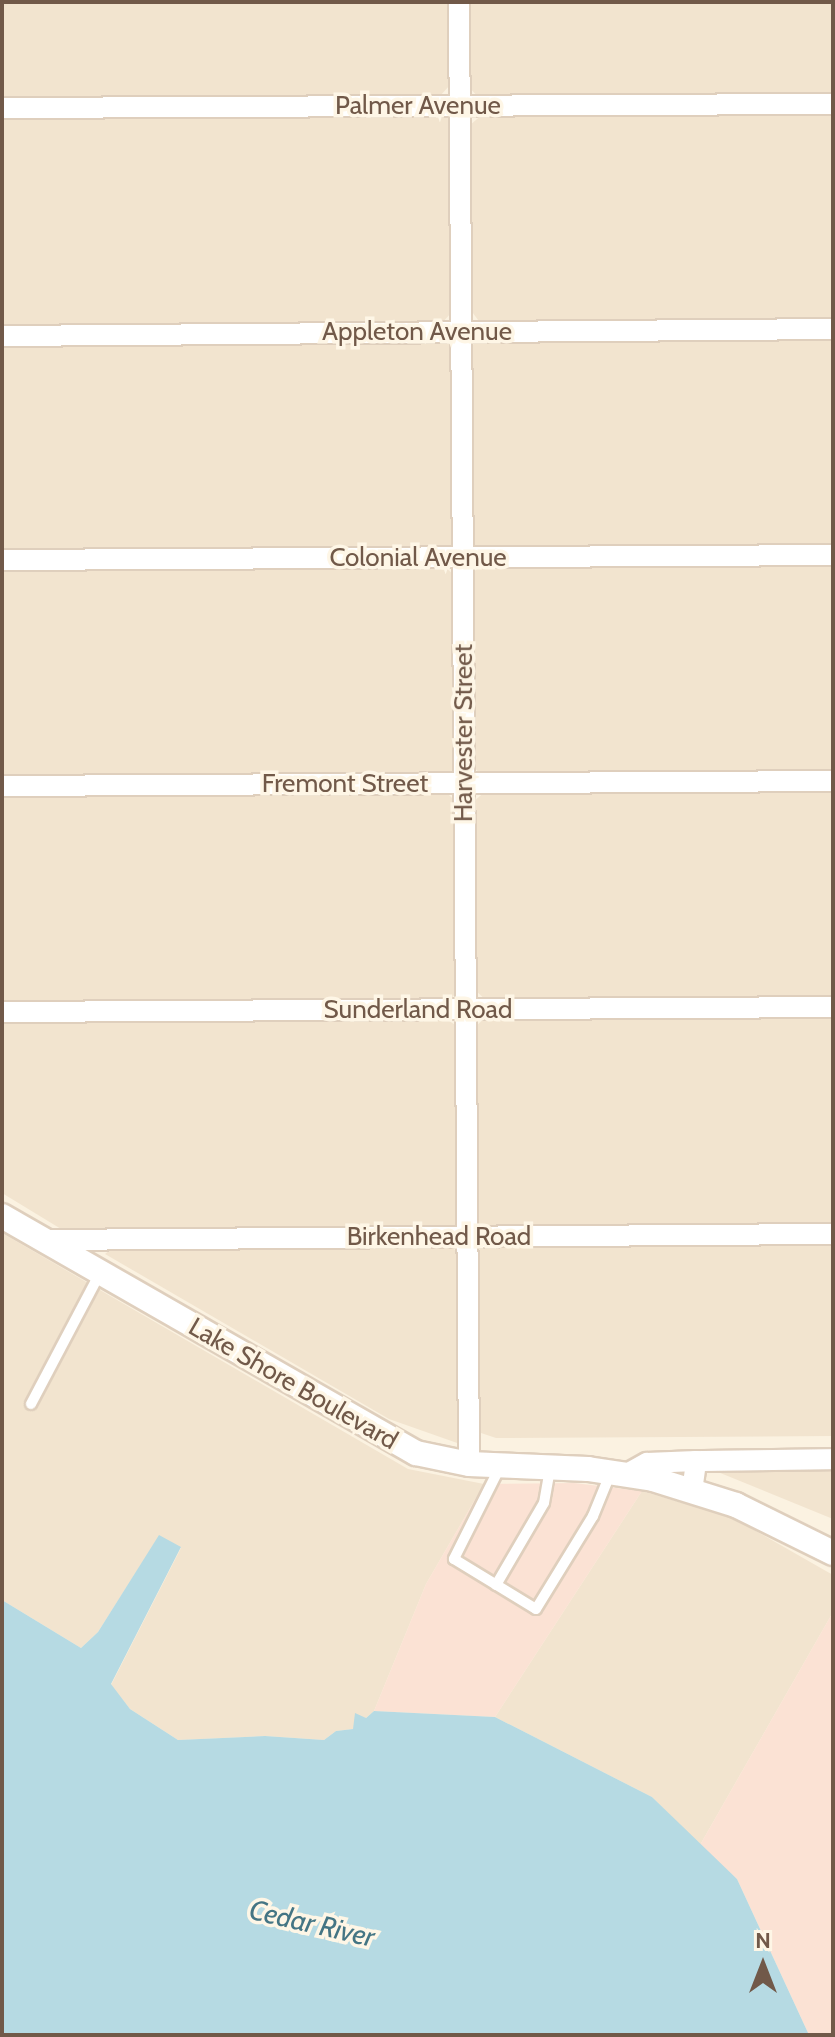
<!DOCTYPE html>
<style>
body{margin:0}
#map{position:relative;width:835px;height:2037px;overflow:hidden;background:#fbf2e1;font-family:Cabin,sans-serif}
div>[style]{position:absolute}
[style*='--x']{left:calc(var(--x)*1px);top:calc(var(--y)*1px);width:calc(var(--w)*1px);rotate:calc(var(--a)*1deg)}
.residential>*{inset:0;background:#f2e4cf}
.commercial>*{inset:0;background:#fbe2d4}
.water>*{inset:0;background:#b6dae3}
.roads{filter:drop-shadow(2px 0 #dfcfbd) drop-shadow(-2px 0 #dfcfbd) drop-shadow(0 2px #dfcfbd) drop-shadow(0 -2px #dfcfbd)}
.service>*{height:10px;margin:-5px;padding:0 5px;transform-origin:5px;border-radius:5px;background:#fff}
.minor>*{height:20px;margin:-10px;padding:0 10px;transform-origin:10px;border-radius:10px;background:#fff}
.tertiary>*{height:24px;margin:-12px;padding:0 12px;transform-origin:12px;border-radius:12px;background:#fff}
span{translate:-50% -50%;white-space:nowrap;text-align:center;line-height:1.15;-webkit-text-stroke:7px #fef6e6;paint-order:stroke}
.street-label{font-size:26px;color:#715949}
.water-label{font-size:28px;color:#447584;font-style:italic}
.frame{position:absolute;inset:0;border:4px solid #715949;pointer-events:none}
.north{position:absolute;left:723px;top:1925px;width:80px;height:80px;-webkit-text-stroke:6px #fef6e6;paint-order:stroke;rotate:0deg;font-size:22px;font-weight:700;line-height:32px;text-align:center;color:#715949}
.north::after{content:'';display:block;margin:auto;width:28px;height:36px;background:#715949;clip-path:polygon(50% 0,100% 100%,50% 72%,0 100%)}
</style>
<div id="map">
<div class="residential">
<i style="clip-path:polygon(2px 2px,452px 2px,452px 83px,438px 98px,2px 102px)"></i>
<i style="clip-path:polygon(467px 2px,833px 2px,833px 96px,480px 99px,467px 85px)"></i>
<i style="clip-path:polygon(833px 111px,833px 323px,481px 324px,470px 309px,469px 126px,484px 113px)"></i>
<i style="clip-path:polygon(445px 113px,452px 121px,452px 312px,441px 324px,2px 327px,2px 115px)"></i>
<i style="clip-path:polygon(833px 336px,833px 547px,481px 551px,472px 542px,471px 346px,481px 339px)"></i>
<i style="clip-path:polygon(443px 338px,455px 347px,455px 540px,446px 552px,2px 554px,2px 341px)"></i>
<i style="clip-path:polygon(833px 560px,833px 774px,482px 776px,473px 766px,471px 574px,483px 564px)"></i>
<i style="clip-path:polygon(443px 565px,455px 576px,457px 765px,448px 775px,2px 779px,2px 567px)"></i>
<i style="clip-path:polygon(833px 789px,833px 999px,489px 1003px,474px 989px,473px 802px,487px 790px)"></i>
<i style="clip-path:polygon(447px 793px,457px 803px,458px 990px,448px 1003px,2px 1006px,2px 795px)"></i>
<i style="clip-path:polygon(833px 1015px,833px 1224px,478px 1228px,475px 1027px,486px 1017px)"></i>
<i style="clip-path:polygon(445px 1018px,458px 1027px,460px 1220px,453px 1230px,66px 1232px,2px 1193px,2px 1020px)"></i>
<i style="clip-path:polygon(2px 1233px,408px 1469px,484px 1484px,426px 1584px,374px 1711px,353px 1729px,336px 1731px,324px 1740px,265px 1736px,178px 1740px,130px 1709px,111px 1685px,181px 1548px,159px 1536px,98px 1632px,81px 1648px,2px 1600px)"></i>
<i style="clip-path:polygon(833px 1241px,833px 1436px,496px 1438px,478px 1432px,476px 1254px,484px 1243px)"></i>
<i style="clip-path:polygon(449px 1244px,459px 1254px,460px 1444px,389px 1419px,105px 1254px,116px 1245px)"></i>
<i style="clip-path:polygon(833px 1467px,833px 1519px,708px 1468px)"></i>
<i style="clip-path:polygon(642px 1491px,733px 1518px,833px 1575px,833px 1612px,700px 1845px,652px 1797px,495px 1717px)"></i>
</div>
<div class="commercial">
<i style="clip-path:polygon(574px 1483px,642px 1491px,495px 1717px,374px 1711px,426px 1584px,484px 1484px)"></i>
<i style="clip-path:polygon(833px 1612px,833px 2035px,809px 2035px,737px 1879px,700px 1845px)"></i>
</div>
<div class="water">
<i style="clip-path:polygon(159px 1535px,181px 1547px,111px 1684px,130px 1709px,178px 1740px,265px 1736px,324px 1740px,336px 1731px,353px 1729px,355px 1713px,366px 1718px,374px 1711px,495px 1717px,652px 1797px,737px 1879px,809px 2035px,2px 2035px,2px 1600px,81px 1648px,98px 1632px)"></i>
</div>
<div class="roads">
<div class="service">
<i style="--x:31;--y:1404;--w:148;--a:-62.2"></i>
<i style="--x:500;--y:1467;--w:103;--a:116.6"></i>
<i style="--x:454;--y:1559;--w:96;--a:31.4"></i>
<i style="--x:536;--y:1609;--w:109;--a:-58.5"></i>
<i style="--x:593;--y:1516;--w:48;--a:-67.8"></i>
<i style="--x:496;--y:1585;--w:95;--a:-59.7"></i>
<i style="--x:544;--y:1503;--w:36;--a:-80"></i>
</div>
<div class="minor">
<i style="--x:459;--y:2;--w:1462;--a:89.61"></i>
<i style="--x:2;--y:108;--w:831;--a:-0.28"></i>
<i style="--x:2;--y:336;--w:831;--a:-0.48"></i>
<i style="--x:2;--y:560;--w:831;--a:-0.34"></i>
<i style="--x:2;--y:786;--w:831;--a:-0.34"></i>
<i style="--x:2;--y:1012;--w:831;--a:-0.34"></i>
<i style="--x:44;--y:1240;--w:789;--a:-0.44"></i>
<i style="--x:627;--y:1474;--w:23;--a:-29"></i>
<i style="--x:647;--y:1463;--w:49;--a:-2.3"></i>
<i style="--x:692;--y:1491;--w:30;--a:-82"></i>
<i style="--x:696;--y:1461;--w:137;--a:-0.8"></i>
</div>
<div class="tertiary">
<i style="--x:2;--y:1216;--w:477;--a:29.8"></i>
<i style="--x:416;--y:1453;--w:54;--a:11.7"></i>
<i style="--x:469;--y:1464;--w:119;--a:2.4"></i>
<i style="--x:588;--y:1469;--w:66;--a:8.7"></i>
<i style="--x:653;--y:1479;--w:87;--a:17.4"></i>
<i style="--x:736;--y:1505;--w:108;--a:26.3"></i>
</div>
</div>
<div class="street-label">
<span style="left:418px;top:106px">Palmer Avenue</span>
<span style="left:417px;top:332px">Appleton Avenue</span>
<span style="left:418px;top:558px">Colonial Avenue</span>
<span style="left:464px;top:733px;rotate:-90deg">Harvester Street</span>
<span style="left:345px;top:784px">Fremont Street</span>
<span style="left:418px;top:1010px">Sunderland Road</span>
<span style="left:439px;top:1237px">Birkenhead Road</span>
<span style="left:293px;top:1384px;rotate:30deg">Lake Shore Boulevard</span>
</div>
<div class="water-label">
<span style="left:312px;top:1923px;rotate:13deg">Cedar River</span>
</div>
<div class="frame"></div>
<div class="north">N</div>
</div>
